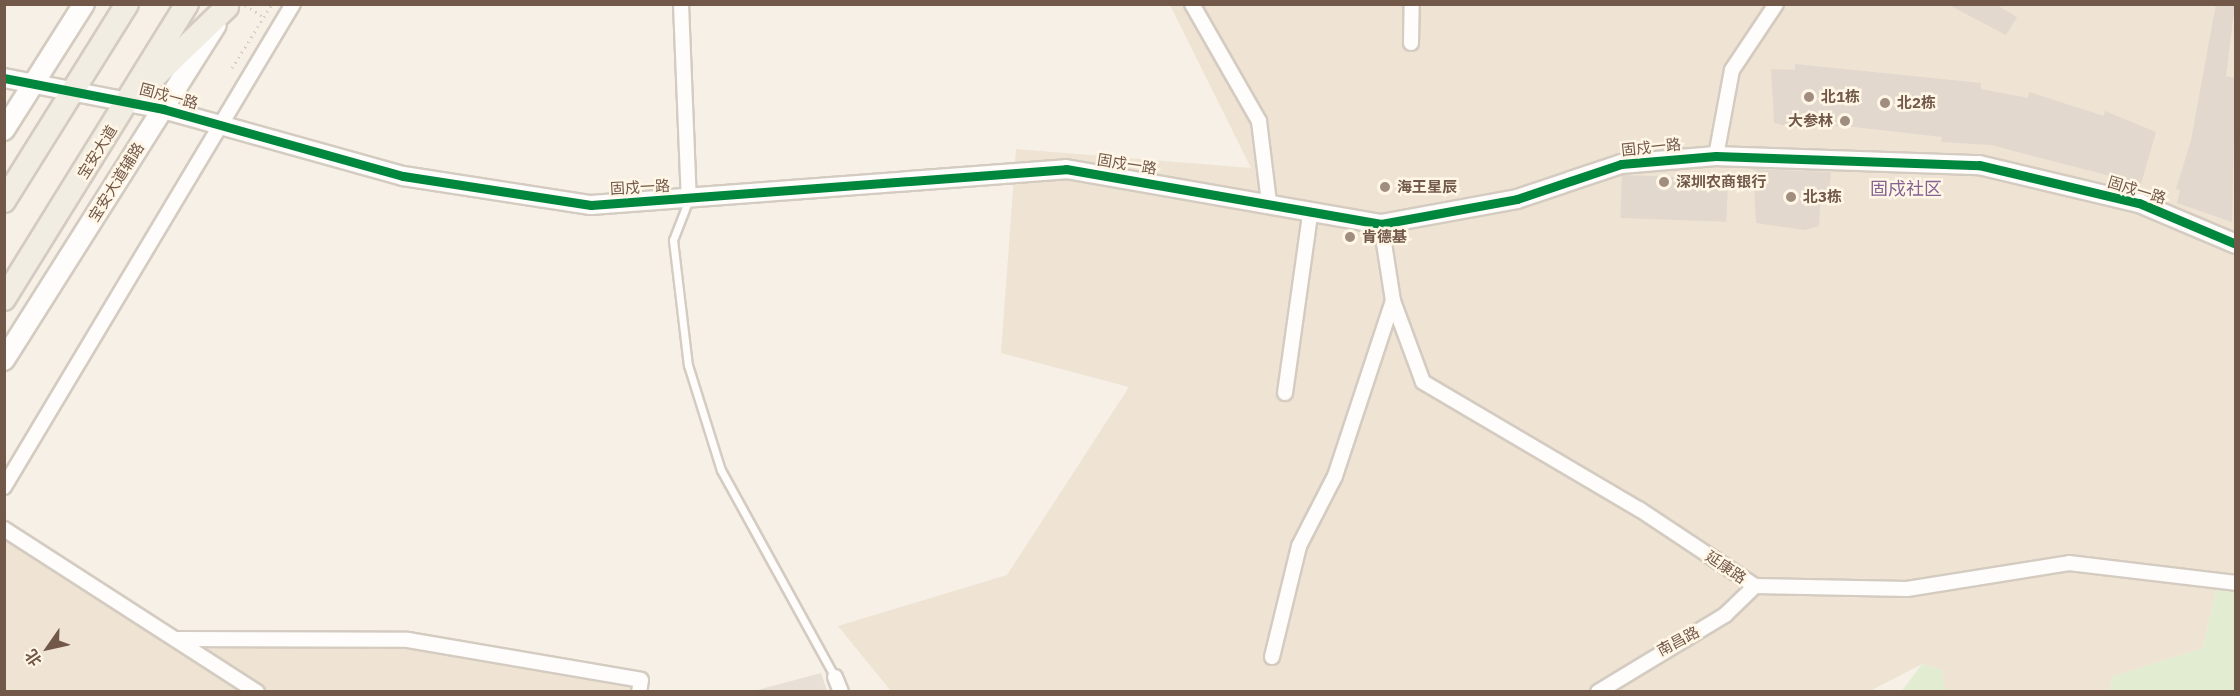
<!DOCTYPE html>
<meta charset="utf-8">
<style>
body{margin:0}
#map{position:relative;width:2240px;height:696px;overflow:hidden;background:#f6f0e6;font-family:"IBM Plex Sans","Noto Sans SC",sans-serif}
div>[style]{position:absolute}
[style*='--x']{left:calc(var(--x)*1px);top:calc(var(--y)*1px);width:calc(var(--w)*1px);rotate:calc(var(--a)*1deg)}
.residential>*{inset:0;background:#efe3d3}
.industrial>*{inset:0;background:#e8e0d7}
.green>*{inset:0;background:#e1ecd1}
.building>*{inset:0;background:#e2d8ce;transform-origin:0 0}
.path>*{height:3px;margin-top:-1.5px;transform-origin:0;background:repeating-linear-gradient(90deg,#d7cfc8 0 1.5px,transparent 0 6px)}
.roads{filter:drop-shadow(2px 0 #d4cbc1) drop-shadow(-2px 0 #d4cbc1) drop-shadow(0 2px #d4cbc1) drop-shadow(0 -2px #d4cbc1)}
.service>*{height:7px;margin:-3.5px;padding:0 3.5px;transform-origin:3.5px;border-radius:3.5px;background:#fefdfb}
.minor>*{height:14px;margin:-7px;padding:0 7px;transform-origin:7px;border-radius:7px;background:#fefdfb}
.tertiary>*{height:18px;margin:-9px;padding:0 9px;transform-origin:9px;border-radius:9px;background:#fefdfb}
.secondary>*{height:20px;margin:-10px;padding:0 10px;transform-origin:10px;border-radius:10px;background:#fefdfb}
.primary>*{height:22px;margin:-11px;padding:0 11px;transform-origin:11px;border-radius:11px;background:#f1ede3}
.cycleway>*{height:9px;margin:-4.5px;padding:0 4.5px;transform-origin:4.5px;border-radius:4.5px;background:#00873e}
.dots>*{width:16px;height:16px;translate:-50% -50%;box-sizing:border-box;border:3px solid #fff6e6;border-radius:50%}
span{translate:-50% -50%;white-space:nowrap;text-align:center;line-height:1.15;-webkit-text-stroke:5px #fff6e6;paint-order:stroke}
.street-label{font-size:15px;color:#725848}
.poi-label{font-size:15px;color:#725848;font-weight:700}
.left{translate:0 -50%;text-align:left}
.right{translate:-100% -50%;text-align:right}
.quarter-label{font-size:18px;color:#866395}
.frame{position:absolute;inset:0;border:6px solid #725848;pointer-events:none}
.north{position:absolute;left:18px;top:618px;width:60px;height:60px;-webkit-text-stroke:4px #fff6e6;paint-order:stroke;rotate:236deg;font-size:16px;font-weight:700;line-height:24px;text-align:center;color:#725848}
.north::after{content:'';display:block;margin:auto;width:21px;height:27px;background:#725848;clip-path:polygon(50% 0,100% 100%,50% 72%,0 100%)}
</style>
<div id="map">
<div class="residential">
<i style="clip-path:polygon(1170px 5px,2235px 5px,2235px 584px,2218px 581px,2203px 648px,2112px 677px,2109px 691px,1945px 691px,1942px 670px,1922px 664px,1868px 692px,891px 691px,838px 626px,1007px 575px,1129px 387px,1001px 353px,1016px 149px,1251px 168px)"></i>
<i style="clip-path:polygon(4px 529px,176px 639px,408px 640px,641px 680px,639px 691px,5px 691px)"></i>
</div>
<div class="industrial">
<i style="clip-path:polygon(821px 673px,827px 691px,754px 691px)"></i>
</div>
<div class="green">
<i style="clip-path:polygon(2218px 581px,2235px 584px,2235px 691px,2109px 692px,2112px 677px,2203px 648px)"></i>
<i style="clip-path:polygon(1922px 664px,1942px 670px,1945px 691px,1902px 691px)"></i>
</div>
<div class="building">
<i style="clip-path:polygon(1947px 4px,1995px 4px,2017px 17px,2006px 35px)"></i>
<i style="clip-path:polygon(2216px 4px,2235px 4px,2226px 76px,2235px 78px,2232px 222px,2177px 203px,2180px 190px,2176px 189px,2191px 140px)"></i>
<i style="clip-path:polygon(1795px 64px,1981px 83px,1981px 89px,2028px 98px,2029px 92px,2104px 116px,2105px 111px,2156px 132px,2141px 184px,1991px 145px,1941px 142px,1942px 137px,1845px 126px,1793px 128px,1774px 123px,1771px 69px,1795px 70px)"></i>
<i style="clip-path:polygon(1753px 169px,1831px 172px,1829px 191px,1821px 191px,1819px 226px,1805px 230px,1756px 223px)"></i>
<i style="left:1622px;top:175px;width:106px;height:43px;rotate:2deg"></i>
</div>
<div class="path">
<i style="--x:245;--y:5;--w:22;--a:32"></i>
<i style="--x:232;--y:68;--w:75;--a:-58"></i>
</div>
<div class="roads">
<div class="service">
<i style="--x:689;--y:199;--w:44;--a:111.3"></i>
<i style="--x:673;--y:240;--w:126;--a:83.2"></i>
<i style="--x:688;--y:365;--w:110;--a:72.6"></i>
<i style="--x:721;--y:470;--w:236;--a:61.2"></i>
</div>
<div class="minor">
<i style="--x:681;--y:4;--w:195;--a:87.7"></i>
<i style="--x:1192;--y:4;--w:135;--a:60.2"></i>
<i style="--x:1259;--y:121;--w:82;--a:83"></i>
<i style="--x:1411;--y:43;--w:39;--a:-89"></i>
<i style="--x:1716;--y:156;--w:87;--a:-79.5"></i>
<i style="--x:1732;--y:70;--w:79;--a:-56.3"></i>
<i style="--x:1381;--y:224;--w:78;--a:81.1"></i>
<i style="--x:1393;--y:301;--w:86;--a:69.7"></i>
<i style="--x:1423;--y:382;--w:251;--a:30.5"></i>
<i style="--x:1639;--y:509;--w:139;--a:33.6"></i>
<i style="--x:1755;--y:586;--w:152;--a:1.1"></i>
<i style="--x:1907;--y:589;--w:164;--a:-9.1"></i>
<i style="--x:2069;--y:563;--w:168;--a:6.8"></i>
<i style="--x:1285;--y:393;--w:181;--a:-82"></i>
<i style="--x:4;--y:487;--w:563;--a:-59.11"></i>
<i style="--x:4;--y:529;--w:301;--a:32.8"></i>
<i style="--x:176;--y:639;--w:232;--a:0.2"></i>
<i style="--x:408;--y:640;--w:236;--a:9.7"></i>
<i style="--x:641;--y:680;--w:12;--a:99"></i>
<i style="--x:1272;--y:657;--w:114;--a:-76.3"></i>
<i style="--x:1299;--y:546;--w:79;--a:-62.8"></i>
<i style="--x:1335;--y:476;--w:184;--a:-71.7"></i>
<i style="--x:835;--y:677;--w:16;--a:68"></i>
<i style="--x:1598;--y:692;--w:149;--a:-31.2"></i>
<i style="--x:1725;--y:615;--w:42;--a:-44"></i>
</div>
<div class="tertiary">
<i style="--x:4;--y:78;--w:162;--a:11"></i>
<i style="--x:163;--y:109;--w:249;--a:15.6"></i>
<i style="--x:403;--y:176;--w:190;--a:8.8"></i>
<i style="--x:591;--y:205;--w:476;--a:-4.3"></i>
<i style="--x:1066;--y:169;--w:320;--a:9.9"></i>
<i style="--x:1381;--y:224;--w:138;--a:-10.4"></i>
<i style="--x:1517;--y:199;--w:110;--a:-18.6"></i>
<i style="--x:1621;--y:164;--w:95;--a:-4.8"></i>
<i style="--x:1716;--y:156;--w:263;--a:2"></i>
<i style="--x:1979;--y:165;--w:164;--a:13.4"></i>
<i style="--x:2139;--y:203;--w:105;--a:22.9"></i>
</div>
<div class="secondary">
<i style="--x:4;--y:130;--w:149;--a:-57.6"></i>
<i style="--x:4;--y:360;--w:396;--a:-57.7"></i>
</div>
<div class="primary">
<i style="--x:150;--y:81;--w:107;--a:-43.9"></i>
<i style="--x:4;--y:201;--w:232;--a:-58"></i>
<i style="--x:4;--y:299;--w:347;--a:-58.2"></i>
</div>
</div>
<div class="cycleway">
<i style="--x:4;--y:78;--w:162;--a:11"></i>
<i style="--x:163;--y:109;--w:249;--a:15.6"></i>
<i style="--x:403;--y:176;--w:190;--a:8.8"></i>
<i style="--x:591;--y:205;--w:476;--a:-4.3"></i>
<i style="--x:1066;--y:169;--w:320;--a:9.9"></i>
<i style="--x:1381;--y:224;--w:138;--a:-10.4"></i>
<i style="--x:1517;--y:199;--w:110;--a:-18.6"></i>
<i style="--x:1621;--y:164;--w:95;--a:-4.8"></i>
<i style="--x:1716;--y:156;--w:263;--a:2"></i>
<i style="--x:1979;--y:165;--w:164;--a:13.4"></i>
<i style="--x:2139;--y:203;--w:105;--a:22.9"></i>
</div>
<div class="dots">
<i style="left:1809px;top:97px;background:#a08d7f"></i>
<i style="left:1885px;top:103px;background:#a08d7f"></i>
<i style="left:1845px;top:121px;background:#a08d7f"></i>
<i style="left:1664px;top:182px;background:#a08d7f"></i>
<i style="left:1385px;top:187px;background:#a08d7f"></i>
<i style="left:1791px;top:197px;background:#a08d7f"></i>
<i style="left:1350px;top:237px;background:#a08d7f"></i>
</div>
<div class="street-label">
<span style="left:169px;top:96px;rotate:15deg">固戍一路</span>
<span style="left:1651px;top:147px;rotate:-6deg">固戍一路</span>
<span style="left:97px;top:152px;rotate:-58deg">宝安大道</span>
<span style="left:1127px;top:164px;rotate:9deg">固戍一路</span>
<span style="left:116px;top:182px;rotate:-58deg">宝安大道辅路</span>
<span style="left:640px;top:187px;rotate:-3deg">固戍一路</span>
<span style="left:2137px;top:190px;rotate:17deg">固戍一路</span>
<span style="left:1726px;top:567px;rotate:34deg">延康路</span>
<span style="left:1678px;top:641px;rotate:-28deg">南昌路</span>
</div>
<div class="poi-label">
<span class="left" style="left:1821px;top:97px">北1栋</span>
<span class="left" style="left:1897px;top:103px">北2栋</span>
<span class="right" style="left:1833px;top:121px">大参林</span>
<span class="left" style="left:1676px;top:182px">深圳农商银行</span>
<span class="left" style="left:1397px;top:187px">海王星辰</span>
<span class="left" style="left:1803px;top:197px">北3栋</span>
<span class="left" style="left:1362px;top:237px">肯德基</span>
</div>
<div class="quarter-label">
<span style="left:1906px;top:189px">固戍社区</span>
</div>
<div class="frame"></div>
<div class="north">北</div>
</div>
